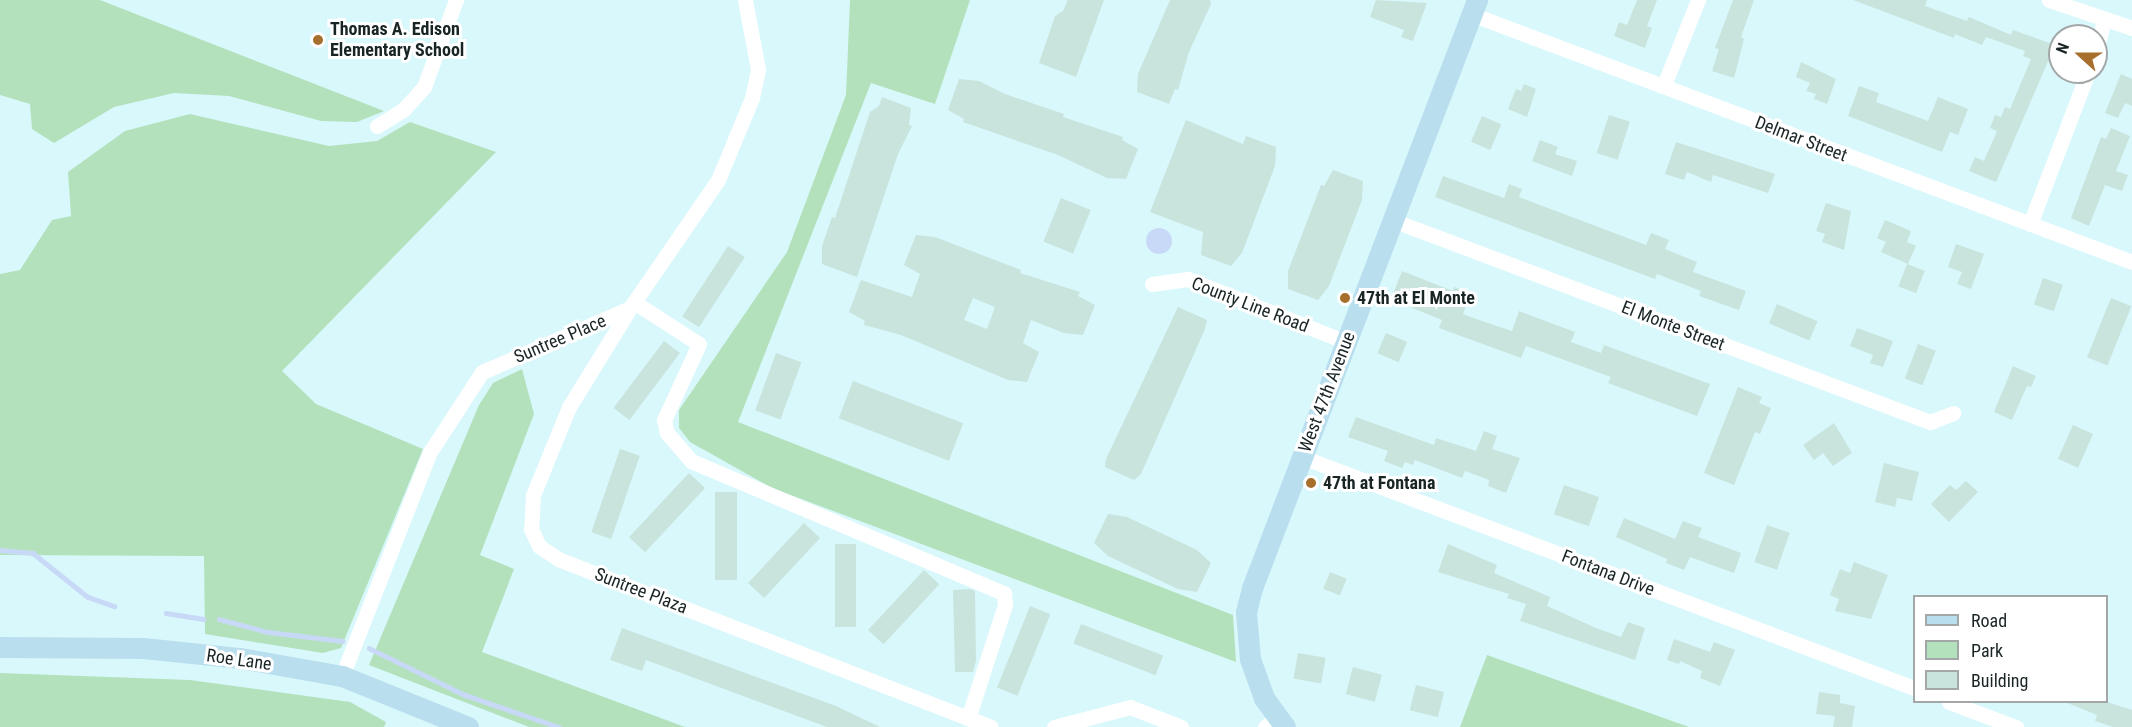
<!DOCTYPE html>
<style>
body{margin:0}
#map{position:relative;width:2132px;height:727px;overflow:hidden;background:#d9f8fc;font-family:"Roboto Condensed",sans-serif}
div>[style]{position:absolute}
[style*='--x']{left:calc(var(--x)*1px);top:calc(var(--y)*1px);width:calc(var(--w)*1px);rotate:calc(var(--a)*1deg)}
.green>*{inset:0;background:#b3e1bc}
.water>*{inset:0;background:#c8d9f7}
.round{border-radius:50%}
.stream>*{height:4.5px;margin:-2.25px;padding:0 2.25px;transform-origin:2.25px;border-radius:2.25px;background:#c8d9f7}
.building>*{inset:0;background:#c8e4dd;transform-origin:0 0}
.street>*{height:15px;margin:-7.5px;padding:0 7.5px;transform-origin:7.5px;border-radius:7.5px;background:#fff}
.secondary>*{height:21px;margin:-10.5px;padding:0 10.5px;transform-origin:10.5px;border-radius:10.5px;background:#b9deee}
.dots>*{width:16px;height:16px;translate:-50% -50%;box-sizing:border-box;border:3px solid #fff;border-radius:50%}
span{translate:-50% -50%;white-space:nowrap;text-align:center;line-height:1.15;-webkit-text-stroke:6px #fff;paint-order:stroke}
.poi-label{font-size:18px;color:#192425;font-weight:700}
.left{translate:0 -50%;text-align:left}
.street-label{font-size:18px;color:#192425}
.legend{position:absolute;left:1913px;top:595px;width:195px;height:108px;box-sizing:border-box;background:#fff;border:2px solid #a3a7a8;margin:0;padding:8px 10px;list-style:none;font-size:18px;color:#192425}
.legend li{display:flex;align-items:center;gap:12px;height:30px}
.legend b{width:30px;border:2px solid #a3a7a8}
.north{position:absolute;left:2048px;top:24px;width:60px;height:60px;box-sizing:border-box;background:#fff;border:2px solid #a3a7a8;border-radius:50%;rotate:291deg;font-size:16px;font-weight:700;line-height:24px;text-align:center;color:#192425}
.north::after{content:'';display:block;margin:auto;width:21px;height:27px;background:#a76e2c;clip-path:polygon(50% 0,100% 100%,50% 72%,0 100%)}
</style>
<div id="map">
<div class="green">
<i style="clip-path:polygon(0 0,100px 0,384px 111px,357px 122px,321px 121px,229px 96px,174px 93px,114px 107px,54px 143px,32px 129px,30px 104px,0 95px)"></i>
<i style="clip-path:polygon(850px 0,970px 0,935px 104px,871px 83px,738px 422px,1233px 615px,1236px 662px,772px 488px,690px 442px,679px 428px,679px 410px,787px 252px,846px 95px)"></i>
<i style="clip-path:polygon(190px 114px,329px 146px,377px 141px,410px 122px,496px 152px,282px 371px,316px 404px,423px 449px,341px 648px,323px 653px,205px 634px,204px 556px,0 555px,0 274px,20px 270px,52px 220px,71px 216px,68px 172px,125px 131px)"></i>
<i style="clip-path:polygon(522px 369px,534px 414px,480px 555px,514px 569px,482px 652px,685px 727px,529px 727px,369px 665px,479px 405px,493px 383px)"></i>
<i style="clip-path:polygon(1487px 655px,1689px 727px,1460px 727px)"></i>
<i style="clip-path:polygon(0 673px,190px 680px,350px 702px,386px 722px,384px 727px,0 727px)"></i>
</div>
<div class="water">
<i class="round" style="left:1146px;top:228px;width:26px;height:26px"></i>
</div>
<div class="stream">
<i style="--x:0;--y:550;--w:33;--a:5"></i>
<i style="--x:33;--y:553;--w:70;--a:38.7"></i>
<i style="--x:88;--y:597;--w:28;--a:19"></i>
<i style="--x:166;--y:613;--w:38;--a:9"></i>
<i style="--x:219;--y:619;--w:51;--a:14.9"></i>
<i style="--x:268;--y:632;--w:75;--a:6.9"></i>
<i style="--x:369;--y:648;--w:107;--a:26.1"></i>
<i style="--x:465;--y:695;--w:99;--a:18.8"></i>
</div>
<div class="building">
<i style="clip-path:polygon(1068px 0,1104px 0,1076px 77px,1039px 63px,1055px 16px,1063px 11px)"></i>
<i style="clip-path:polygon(1170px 0,1210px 0,1211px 4px,1189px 52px,1178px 90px,1175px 89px,1169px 104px,1137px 92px,1138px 74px)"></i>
<i style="clip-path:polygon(1376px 0,1427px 3px,1413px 41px,1401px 37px,1404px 30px,1370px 17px)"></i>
<i style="clip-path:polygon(1637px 0,1657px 0,1647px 26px,1652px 28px,1645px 48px,1614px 36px,1619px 22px,1627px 25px)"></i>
<i style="clip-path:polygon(1733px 0,1754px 0,1741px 37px,1744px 39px,1734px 78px,1712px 71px,1719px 49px,1715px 48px)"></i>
<i style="clip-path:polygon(1853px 0,1927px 0,1925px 6px,1967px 21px,1969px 17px,2011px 35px,2013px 30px,2055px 45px,1996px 182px,1969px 171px,1975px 157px,1984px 161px,1997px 131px,1990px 128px,1995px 115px,2001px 117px,2005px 107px,2010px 109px,2031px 59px,2023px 56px,2025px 51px,1986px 37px,1982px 45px,1955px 34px,1954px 38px)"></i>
<i style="clip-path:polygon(1801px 62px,1836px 79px,1827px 104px,1814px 99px,1816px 94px,1806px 91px,1810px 83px,1796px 77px)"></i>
<i style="clip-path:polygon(2121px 74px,2132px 79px,2132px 106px,2125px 103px,2118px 118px,2105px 113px)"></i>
<i style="clip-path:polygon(959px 79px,979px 81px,1005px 94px,1064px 114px,1063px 117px,1123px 137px,1122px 140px,1138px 149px,1126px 179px,1107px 178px,1058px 155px,963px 122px,964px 119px,948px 110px)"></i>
<i style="clip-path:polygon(1524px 84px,1536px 89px,1527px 117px,1508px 109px,1516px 89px,1521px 91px)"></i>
<i style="clip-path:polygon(1859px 86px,1879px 93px,1876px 102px,1928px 121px,1938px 97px,1968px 109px,1958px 135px,1950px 132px,1942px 152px,1848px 116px)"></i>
<i style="clip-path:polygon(882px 97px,911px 108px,909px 125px,912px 126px,898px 154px,857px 277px,822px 264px,822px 246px,832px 217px,835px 218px,870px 112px,879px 106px)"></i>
<i style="left:1609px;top:115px;width:22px;height:40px;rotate:18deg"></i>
<i style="left:1482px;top:116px;width:21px;height:28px;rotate:23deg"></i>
<i style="clip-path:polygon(1186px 120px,1243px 144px,1246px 136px,1276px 147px,1275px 166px,1242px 253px,1231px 266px,1201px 255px,1203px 232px,1150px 212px)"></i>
<i style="clip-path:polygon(2111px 128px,2130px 136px,2116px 171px,2128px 175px,2122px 191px,2105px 185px,2089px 226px,2071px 218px,2101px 137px,2106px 139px)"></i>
<i style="clip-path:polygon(1540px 140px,1558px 147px,1555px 154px,1577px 161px,1572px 176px,1532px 161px)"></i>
<i style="clip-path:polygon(1676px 142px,1775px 174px,1768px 193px,1713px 175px,1711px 182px,1687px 172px,1684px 180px,1665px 174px)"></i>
<i style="clip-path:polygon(1333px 170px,1363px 181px,1362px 200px,1329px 286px,1318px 300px,1288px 289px,1288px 271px,1321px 185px,1324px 186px)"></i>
<i style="clip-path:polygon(1443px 176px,1504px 198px,1509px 184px,1522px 189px,1519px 197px,1646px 245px,1651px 233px,1669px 240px,1665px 249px,1697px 262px,1693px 272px,1746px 291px,1739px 310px,1699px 296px,1701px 291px,1657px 274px,1655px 279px,1435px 197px)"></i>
<i style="left:1061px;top:198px;width:32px;height:47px;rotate:22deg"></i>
<i style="clip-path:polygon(1826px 203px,1851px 211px,1844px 250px,1822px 242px,1825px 234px,1816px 231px)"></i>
<i style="clip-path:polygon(1885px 220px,1911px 231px,1907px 242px,1916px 246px,1908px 264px,1881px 252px,1886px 242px,1877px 238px)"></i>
<i style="clip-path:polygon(evenodd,916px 235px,935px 237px,1021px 270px,1020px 273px,1080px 292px,1078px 296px,1095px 305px,1083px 335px,1064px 333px,1031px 320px,1023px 343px,1039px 352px,1027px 382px,1008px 380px,901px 335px,864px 325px,865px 321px,849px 312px,861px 280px,912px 297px,920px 274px,904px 265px,916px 235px,973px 298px,995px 307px,987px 329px,964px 320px,973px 298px)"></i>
<i style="clip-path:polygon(1956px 244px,1984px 254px,1971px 289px,1957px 284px,1962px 272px,1948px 267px)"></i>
<i style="left:728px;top:246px;width:20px;height:84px;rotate:33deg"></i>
<i style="left:1907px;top:264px;width:19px;height:24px;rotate:21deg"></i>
<i style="clip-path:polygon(1402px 271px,1453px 291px,1454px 287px,1471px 293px,1463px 314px,1479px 320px,1512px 331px,1519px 311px,1575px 332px,1571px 342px,1601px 353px,1604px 345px,1710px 384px,1697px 416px,1608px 383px,1611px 377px,1526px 346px,1521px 358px,1439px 328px,1442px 320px,1405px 305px,1407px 299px,1393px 294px)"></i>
<i style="left:2043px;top:278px;width:21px;height:28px;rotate:19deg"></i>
<i style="left:2111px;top:298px;width:22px;height:64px;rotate:22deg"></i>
<i style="left:1777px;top:304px;width:44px;height:21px;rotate:23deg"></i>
<i style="clip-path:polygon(1178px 307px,1207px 320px,1205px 329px,1141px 474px,1134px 480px,1105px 467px,1106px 459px)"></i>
<i style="clip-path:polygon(1857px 328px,1893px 341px,1883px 367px,1870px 363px,1873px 355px,1850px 346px)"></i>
<i style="left:1386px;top:333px;width:23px;height:22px;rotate:23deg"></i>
<i style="left:664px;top:341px;width:20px;height:84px;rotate:37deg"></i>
<i style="left:1918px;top:344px;width:19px;height:37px;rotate:21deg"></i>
<i style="left:776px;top:353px;width:27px;height:61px;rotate:20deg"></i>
<i style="clip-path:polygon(2013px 366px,2036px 376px,2031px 387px,2027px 386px,2012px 420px,1994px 412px)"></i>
<i style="left:853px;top:381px;width:118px;height:40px;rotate:21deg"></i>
<i style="clip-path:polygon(1738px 387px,1762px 397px,1759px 403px,1771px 408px,1760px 434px,1755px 432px,1734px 485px,1704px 473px)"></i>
<i style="clip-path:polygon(1356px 417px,1434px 445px,1436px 438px,1476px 451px,1484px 431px,1497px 436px,1492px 449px,1520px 458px,1506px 493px,1488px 486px,1489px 480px,1465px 471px,1462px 478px,1415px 460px,1413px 465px,1405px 462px,1402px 468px,1384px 461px,1388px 451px,1348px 437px)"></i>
<i style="clip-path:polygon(1834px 423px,1852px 453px,1833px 466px,1823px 453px,1814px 460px,1803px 445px)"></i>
<i style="left:2073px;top:425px;width:22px;height:37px;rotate:24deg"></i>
<i style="left:620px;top:449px;width:21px;height:88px;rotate:19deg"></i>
<i style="clip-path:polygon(1884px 463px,1919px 472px,1912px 501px,1897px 498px,1895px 507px,1875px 502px)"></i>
<i style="left:689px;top:473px;width:22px;height:88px;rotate:43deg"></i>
<i style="clip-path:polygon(1966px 481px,1978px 492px,1949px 522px,1931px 504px,1950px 485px,1956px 490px)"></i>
<i style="left:1564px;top:485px;width:37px;height:31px;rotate:19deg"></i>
<i style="left:715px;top:492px;width:22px;height:88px"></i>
<i style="clip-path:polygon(1108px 514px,1127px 517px,1197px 550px,1211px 563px,1197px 592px,1178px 589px,1108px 556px,1094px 543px)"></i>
<i style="clip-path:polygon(1624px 518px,1675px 539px,1683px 521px,1702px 528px,1698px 537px,1741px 553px,1734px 573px,1690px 557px,1684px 570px,1666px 563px,1667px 559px,1616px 537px)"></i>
<i style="left:804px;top:523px;width:22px;height:82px;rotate:43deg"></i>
<i style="left:1767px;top:525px;width:24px;height:39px;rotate:19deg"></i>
<i style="left:835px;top:544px;width:21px;height:83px"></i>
<i style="clip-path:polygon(1448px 544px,1497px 565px,1494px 573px,1550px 597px,1547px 606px,1596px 628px,1621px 637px,1628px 622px,1645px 628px,1635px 660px,1520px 621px,1526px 604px,1507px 598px,1509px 594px,1438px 572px)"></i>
<i style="clip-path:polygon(1854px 562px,1888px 575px,1871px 619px,1835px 611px,1839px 599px,1830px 595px,1840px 569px,1850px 573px)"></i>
<i style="left:924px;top:570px;width:21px;height:82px;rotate:43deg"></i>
<i style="left:1330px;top:572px;width:18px;height:18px;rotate:22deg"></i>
<i style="clip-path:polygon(970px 589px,975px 591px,976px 661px,973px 672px,955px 672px,953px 590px)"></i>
<i style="left:1030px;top:606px;width:22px;height:88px;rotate:22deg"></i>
<i style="left:1081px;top:624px;width:88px;height:21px;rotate:21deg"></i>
<i style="clip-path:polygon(622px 628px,836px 706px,880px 727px,827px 727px,646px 660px,642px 671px,610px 660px)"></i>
<i style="clip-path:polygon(1674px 639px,1710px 652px,1714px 642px,1735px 650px,1720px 686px,1700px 678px,1702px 671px,1680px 661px,1679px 664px,1667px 660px)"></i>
<i style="left:1298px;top:653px;width:28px;height:26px;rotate:10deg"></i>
<i style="left:1353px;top:667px;width:30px;height:28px;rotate:15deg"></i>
<i style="left:1416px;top:685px;width:29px;height:26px;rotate:14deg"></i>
<i style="clip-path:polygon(1819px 692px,1840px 695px,1840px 703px,1855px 706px,1852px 727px,1833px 727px,1835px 716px,1816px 714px)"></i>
<i style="clip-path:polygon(2065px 702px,2107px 702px,2132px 710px,2132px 727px,2113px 727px,2095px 721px,2097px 715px)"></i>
</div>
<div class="street">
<i style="--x:2049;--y:0;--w:88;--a:18.6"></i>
<i style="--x:1471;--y:14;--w:706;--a:20.57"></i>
<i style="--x:2096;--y:52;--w:33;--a:-76"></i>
<i style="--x:1664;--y:85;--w:92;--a:-68.2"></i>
<i style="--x:377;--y:126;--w:32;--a:-32"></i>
<i style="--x:404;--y:109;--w:30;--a:-48"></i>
<i style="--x:424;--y:87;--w:93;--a:-69.8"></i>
<i style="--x:1392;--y:220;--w:575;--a:20.58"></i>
<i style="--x:1930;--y:422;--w:25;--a:-21"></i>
<i style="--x:2030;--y:224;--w:163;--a:-69.1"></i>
<i style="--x:1152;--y:284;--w:36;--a:-8"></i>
<i style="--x:1188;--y:279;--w:170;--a:21.7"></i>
<i style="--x:634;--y:302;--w:77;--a:32.9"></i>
<i style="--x:699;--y:344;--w:84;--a:114.7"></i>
<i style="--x:664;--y:420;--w:13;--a:77"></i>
<i style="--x:667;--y:433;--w:37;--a:49"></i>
<i style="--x:691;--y:461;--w:340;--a:22.9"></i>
<i style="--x:1004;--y:593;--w:12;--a:85"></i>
<i style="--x:1005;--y:605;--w:119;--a:108.1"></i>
<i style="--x:630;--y:308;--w:116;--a:121.6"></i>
<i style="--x:569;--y:407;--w:95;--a:112.2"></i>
<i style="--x:533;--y:495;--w:34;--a:93"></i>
<i style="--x:531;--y:529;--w:19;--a:65"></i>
<i style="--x:539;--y:546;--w:23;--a:34"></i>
<i style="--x:558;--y:559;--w:464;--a:21.2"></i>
<i style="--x:1302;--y:457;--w:654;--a:20.68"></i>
<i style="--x:342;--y:676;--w:241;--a:-68.6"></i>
<i style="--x:430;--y:452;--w:95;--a:-57"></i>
<i style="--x:482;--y:372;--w:161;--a:-23.4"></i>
<i style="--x:630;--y:308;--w:155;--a:-55.5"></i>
<i style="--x:718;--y:180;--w:89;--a:-67.5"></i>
<i style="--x:752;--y:98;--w:30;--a:-78"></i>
<i style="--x:758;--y:69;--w:70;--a:-100.7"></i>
<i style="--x:1949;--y:702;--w:72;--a:20.5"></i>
<i style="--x:1054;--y:727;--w:79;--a:-14.7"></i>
<i style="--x:1130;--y:707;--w:55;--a:21.4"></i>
<i style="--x:1265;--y:727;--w:15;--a:-37"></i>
</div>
<div class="secondary">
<i style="--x:0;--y:647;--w:143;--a:0.4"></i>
<i style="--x:143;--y:648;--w:98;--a:5.9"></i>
<i style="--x:240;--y:658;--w:104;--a:10"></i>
<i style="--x:342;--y:676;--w:136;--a:22"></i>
<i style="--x:1285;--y:727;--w:36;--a:-126"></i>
<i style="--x:1264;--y:698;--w:41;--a:-109.7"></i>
<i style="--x:1250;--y:659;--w:47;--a:-94.9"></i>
<i style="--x:1246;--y:612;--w:25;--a:-76"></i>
<i style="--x:1252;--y:588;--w:630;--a:-69.06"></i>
</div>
<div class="dots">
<i style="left:318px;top:40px;background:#a76e2c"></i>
<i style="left:1345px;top:298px;background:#a76e2c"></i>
<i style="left:1311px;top:483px;background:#a76e2c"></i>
</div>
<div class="poi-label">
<span class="left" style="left:330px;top:40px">Thomas A. Edison<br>Elementary School</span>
<span class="left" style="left:1357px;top:298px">47th at El Monte</span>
<span class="left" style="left:1323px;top:483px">47th at Fontana</span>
</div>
<div class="street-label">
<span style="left:1801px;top:139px;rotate:21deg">Delmar Street</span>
<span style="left:1250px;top:305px;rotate:21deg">County Line Road</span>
<span style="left:1673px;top:326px;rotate:21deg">El Monte Street</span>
<span style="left:560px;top:339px;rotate:-23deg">Suntree Place</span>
<span style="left:1327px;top:392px;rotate:-69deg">West 47th Avenue</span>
<span style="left:1608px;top:573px;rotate:21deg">Fontana Drive</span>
<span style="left:641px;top:591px;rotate:21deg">Suntree Plaza</span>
<span style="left:239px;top:660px;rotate:8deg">Roe Lane</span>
</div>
<ul class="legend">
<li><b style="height:8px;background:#b9deee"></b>Road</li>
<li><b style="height:16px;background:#b3e1bc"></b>Park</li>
<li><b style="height:16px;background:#c8e4dd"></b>Building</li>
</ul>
<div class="north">N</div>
</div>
